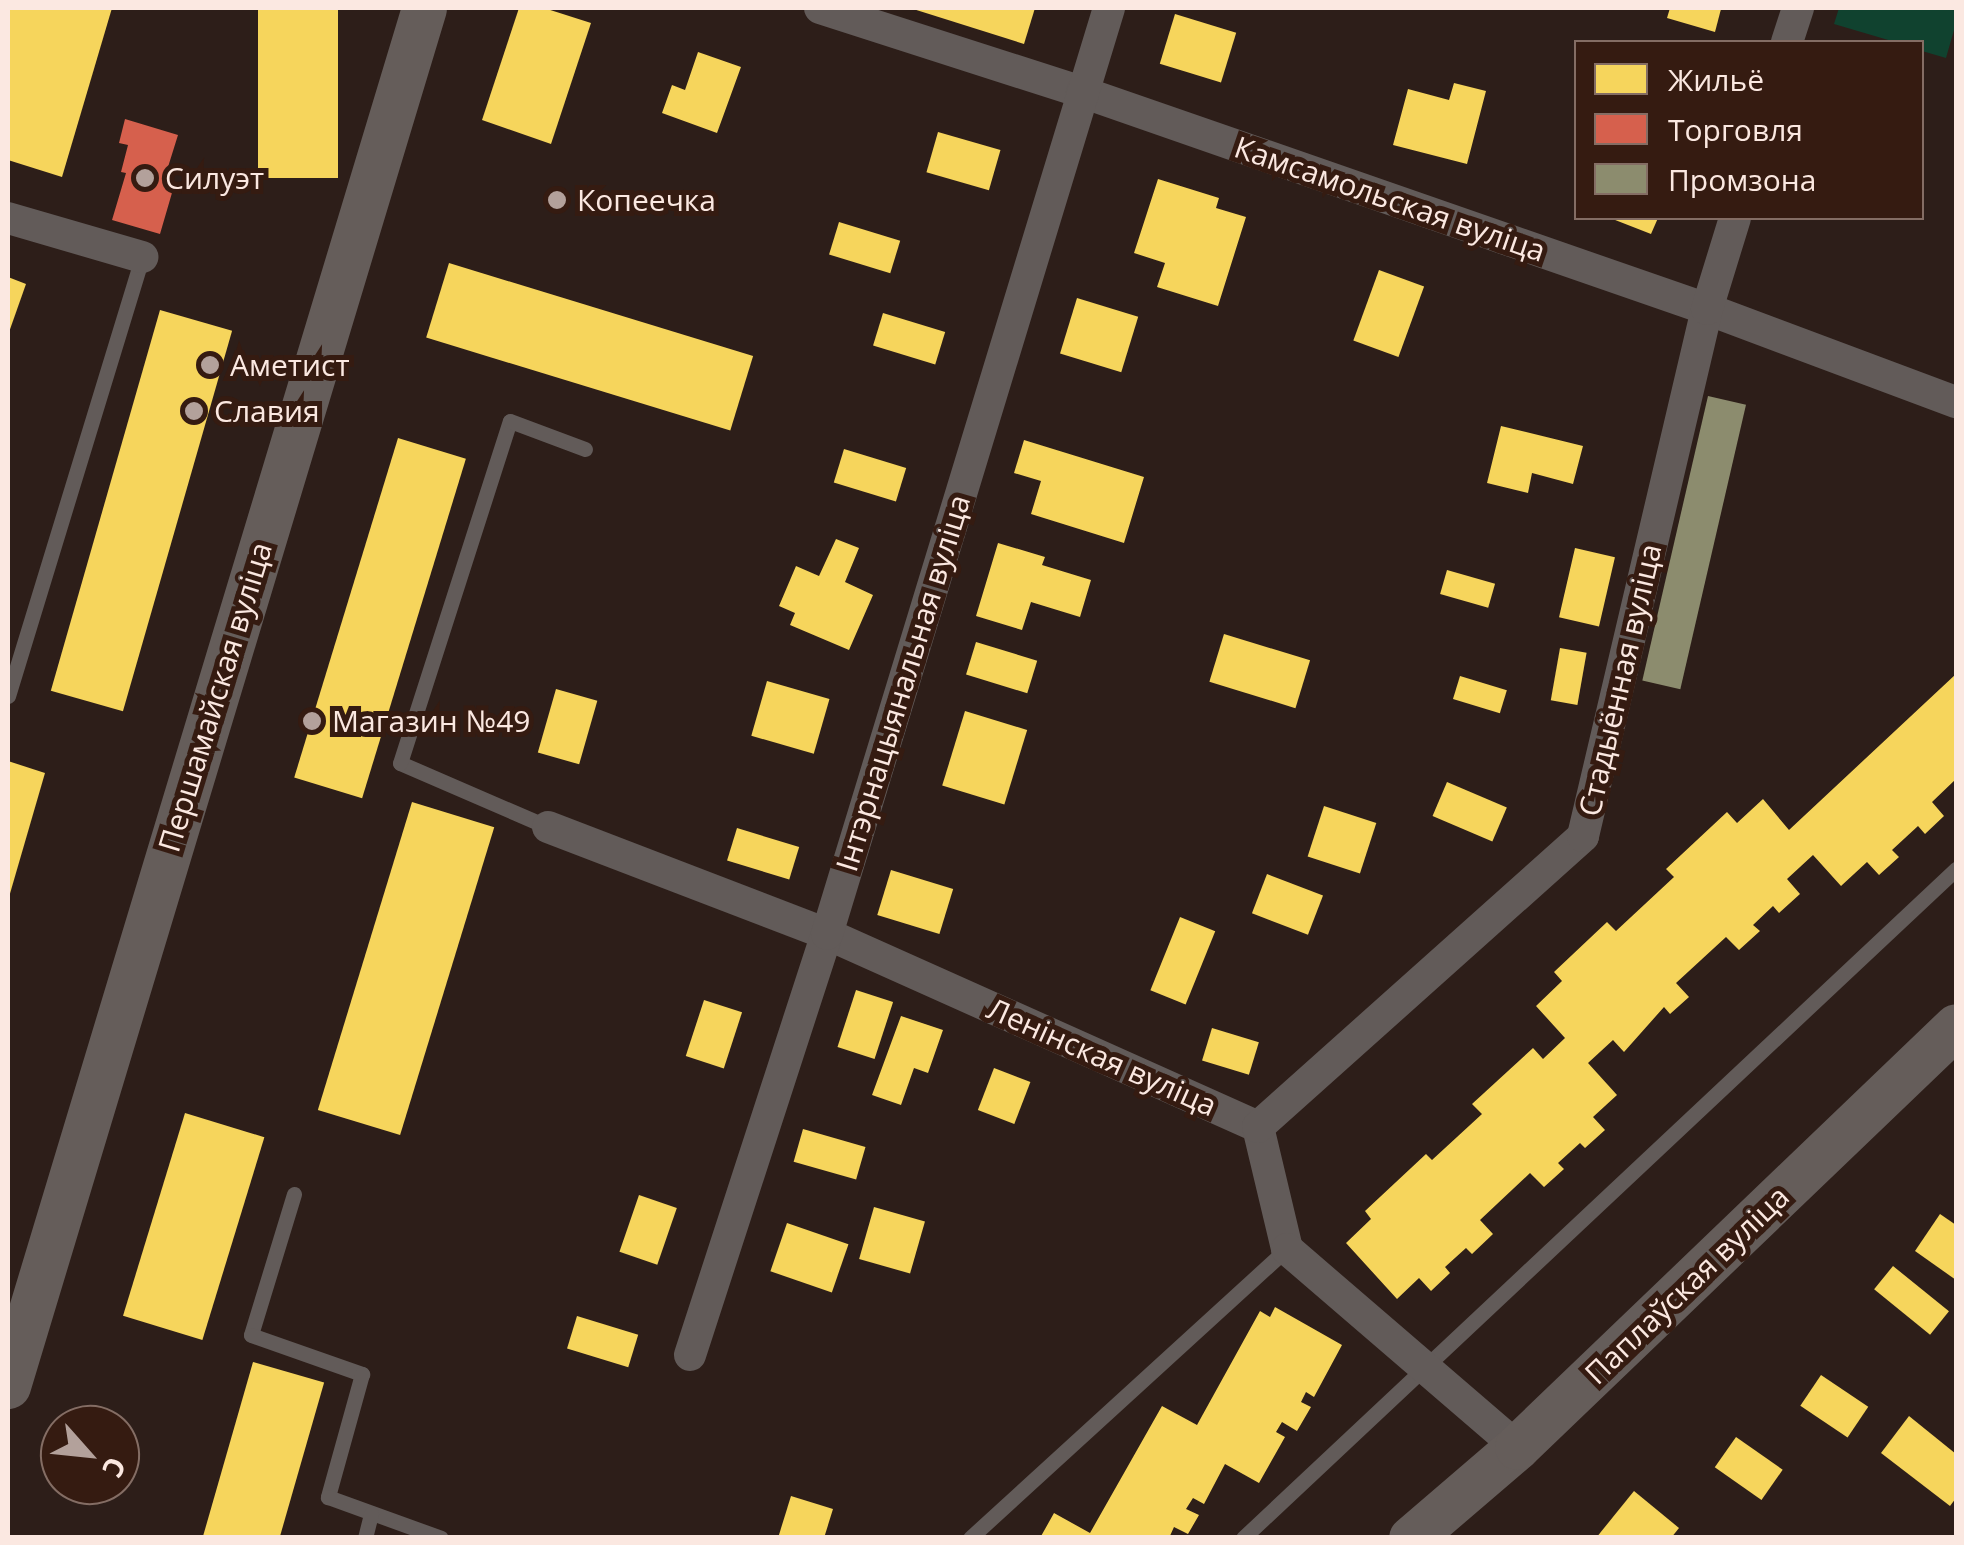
<!DOCTYPE html>
<meta charset="utf-8">
<style>
body{margin:0}
#map{position:relative;width:1964px;height:1545px;overflow:hidden;background:#2d1e19;font-family:"Open Sans",sans-serif}
div>[style]{position:absolute}
[style*='--x']{left:calc(var(--x)*1px);top:calc(var(--y)*1px);width:calc(var(--w)*1px);rotate:calc(var(--a)*1deg)}
.green>*{inset:0;background:#10422f}
.homes>*{inset:0;background:#f6d55c;transform-origin:0 0}
.shops>*{inset:0;background:#d6604d}
.industry>*{inset:0;background:#8c8c6e;transform-origin:0 0}
.lane>*{height:15px;margin:-7.5px;padding:0 7.5px;transform-origin:7.5px;border-radius:7.5px;background:#625b59}
.street>*{height:32px;margin:-16px;padding:0 16px;transform-origin:16px;border-radius:16px;background:#625b59}
.secondary>*{height:45px;margin:-22.5px;padding:0 22.5px;transform-origin:22.5px;border-radius:22.5px;background:#655d5a}
.dots>*{width:28px;height:28px;translate:-50% -50%;box-sizing:border-box;border:5px solid #351b11;border-radius:50%}
span{translate:-50% -50%;white-space:nowrap;text-align:center;line-height:1.15;-webkit-text-stroke:10px #351b11;paint-order:stroke}
.poi-label{font-size:30px;color:#fbe8e1}
.left{translate:0 -50%;text-align:left}
.street-label{font-size:30px;color:#fbe8e1}
.frame{position:absolute;inset:0;border:10px solid #fbe8e1;pointer-events:none}
.legend{position:absolute;left:1574px;top:40px;width:350px;height:180px;box-sizing:border-box;background:#351b11;border:2px solid #846d64;margin:0;padding:12px 18px;list-style:none;font-size:30px;color:#fbe8e1}
.legend li{display:flex;align-items:center;gap:20px;height:50px}
.legend b{width:50px;border:2px solid #846d64}
.north{position:absolute;left:40px;top:1405px;width:100px;height:100px;box-sizing:border-box;background:#351b11;border:2px solid #846d64;border-radius:50%;rotate:117deg;font-size:28px;font-weight:700;line-height:40px;text-align:center;color:#fbe8e1}
.north::after{content:'';display:block;margin:auto;width:35px;height:45px;background:#b3a19b;clip-path:polygon(50% 0,100% 100%,50% 72%,0 100%)}
</style>
<div id="map">
<div class="green">
<i style="clip-path:polygon(1839px 8px,1956px 8px,1956px 23px,1946px 58px,1922px 51px,1922px 42px,1895px 42px,1834px 24px)"></i>
</div>
<div class="homes">
<i style="clip-path:polygon(8px 8px,112px 8px,62px 177px,8px 160px)"></i>
<i style="left:258px;top:8px;width:80px;height:170px"></i>
<i style="clip-path:polygon(519px 8px,544px 8px,591px 23px,551px 144px,482px 120px)"></i>
<i style="clip-path:polygon(910px 8px,1035px 8px,1024px 44px)"></i>
<i style="clip-path:polygon(1670px 8px,1717px 8px,1721px 9px,1715px 32px,1667px 18px)"></i>
<i style="left:1175px;top:14px;width:64px;height:52px;rotate:17deg"></i>
<i style="clip-path:polygon(698px 52px,741px 67px,717px 133px,662px 113px,672px 85px,685px 90px)"></i>
<i style="clip-path:polygon(1454px 83px,1486px 91px,1467px 164px,1393px 145px,1408px 89px,1449px 100px)"></i>
<i style="left:938px;top:132px;width:65px;height:42px;rotate:16deg"></i>
<i style="clip-path:polygon(1158px 179px,1219px 198px,1216px 208px,1246px 217px,1218px 306px,1157px 287px,1165px 263px,1134px 253px)"></i>
<i style="clip-path:polygon(1610px 218px,1658px 218px,1651px 234px)"></i>
<i style="left:839px;top:222px;width:64px;height:34px;rotate:17deg"></i>
<i style="left:449px;top:263px;width:318px;height:78px;rotate:17deg"></i>
<i style="left:1379px;top:270px;width:48px;height:75px;rotate:20deg"></i>
<i style="clip-path:polygon(8px 277px,26px 284px,8px 335px)"></i>
<i style="left:1077px;top:298px;width:64px;height:58px;rotate:17deg"></i>
<i style="left:160px;top:310px;width:75px;height:396px;rotate:16deg"></i>
<i style="left:883px;top:313px;width:65px;height:34px;rotate:17deg"></i>
<i style="clip-path:polygon(1501px 426px,1583px 446px,1573px 484px,1532px 473px,1528px 493px,1487px 483px)"></i>
<i style="left:398px;top:438px;width:71px;height:355px;rotate:17deg"></i>
<i style="clip-path:polygon(1024px 440px,1144px 477px,1124px 543px,1031px 514px,1041px 481px,1014px 473px)"></i>
<i style="left:844px;top:449px;width:65px;height:35px;rotate:17deg"></i>
<i style="clip-path:polygon(836px 539px,859px 548px,845px 582px,873px 595px,849px 650px,790px 625px,795px 613px,779px 606px,796px 566px,819px 576px)"></i>
<i style="clip-path:polygon(998px 543px,1045px 557px,1042px 565px,1091px 580px,1080px 617px,1031px 602px,1022px 630px,976px 616px)"></i>
<i style="left:1575px;top:548px;width:41px;height:71px;rotate:13deg"></i>
<i style="left:1447px;top:570px;width:50px;height:25px;rotate:16deg"></i>
<i style="left:1224px;top:634px;width:90px;height:50px;rotate:17deg"></i>
<i style="left:976px;top:642px;width:64px;height:34px;rotate:17deg"></i>
<i style="left:1560px;top:648px;width:27px;height:53px;rotate:10deg"></i>
<i style="clip-path:polygon(1956px 674px,1956px 779px,1932px 802px,1944px 816px,1925px 834px,1918px 826px,1892px 850px,1899px 857px,1879px 875px,1867px 862px,1841px 886px,1813px 855px,1787px 879px,1800px 894px,1779px 913px,1773px 906px,1753px 925px,1760px 931px,1739px 950px,1726px 937px,1676px 983px,1689px 997px,1670px 1014px,1664px 1007px,1624px 1052px,1613px 1040px,1588px 1063px,1617px 1095px,1593px 1117px,1605px 1130px,1585px 1148px,1580px 1143px,1558px 1163px,1564px 1169px,1544px 1187px,1530px 1173px,1480px 1220px,1493px 1234px,1472px 1254px,1466px 1248px,1445px 1267px,1450px 1273px,1431px 1291px,1419px 1278px,1397px 1299px,1346px 1243px,1371px 1219px,1365px 1211px,1426px 1154px,1432px 1160px,1482px 1114px,1472px 1104px,1533px 1048px,1543px 1059px,1565px 1038px,1536px 1006px,1562px 981px,1554px 972px,1607px 922px,1616px 931px,1674px 877px,1666px 869px,1727px 812px,1737px 823px,1763px 799px,1789px 830px)"></i>
<i style="left:1460px;top:676px;width:49px;height:24px;rotate:17deg"></i>
<i style="left:767px;top:681px;width:65px;height:57px;rotate:16deg"></i>
<i style="left:556px;top:689px;width:43px;height:66px;rotate:16deg"></i>
<i style="left:965px;top:711px;width:65px;height:78px;rotate:17deg"></i>
<i style="clip-path:polygon(8px 761px,45px 773px,9px 897px,8px 897px)"></i>
<i style="left:1447px;top:782px;width:65px;height:37px;rotate:23deg"></i>
<i style="left:412px;top:802px;width:86px;height:322px;rotate:17deg"></i>
<i style="left:1324px;top:806px;width:55px;height:53px;rotate:18deg"></i>
<i style="left:737px;top:828px;width:65px;height:34px;rotate:17deg"></i>
<i style="left:891px;top:870px;width:65px;height:47px;rotate:17deg"></i>
<i style="left:1267px;top:874px;width:60px;height:42px;rotate:21deg"></i>
<i style="left:1180px;top:917px;width:38px;height:79px;rotate:22deg"></i>
<i style="left:856px;top:990px;width:39px;height:60px;rotate:18deg"></i>
<i style="left:704px;top:1000px;width:40px;height:59px;rotate:18deg"></i>
<i style="clip-path:polygon(901px 1016px,943px 1030px,928px 1073px,914px 1068px,901px 1105px,872px 1095px)"></i>
<i style="left:1212px;top:1028px;width:49px;height:34px;rotate:17deg"></i>
<i style="left:994px;top:1068px;width:39px;height:45px;rotate:21deg"></i>
<i style="left:185px;top:1113px;width:83px;height:212px;rotate:17deg"></i>
<i style="left:803px;top:1129px;width:65px;height:34px;rotate:16deg"></i>
<i style="left:639px;top:1195px;width:40px;height:60px;rotate:19deg"></i>
<i style="left:874px;top:1207px;width:53px;height:54px;rotate:16deg"></i>
<i style="clip-path:polygon(1940px 1214px,1956px 1225px,1956px 1280px,1915px 1251px)"></i>
<i style="left:787px;top:1223px;width:65px;height:51px;rotate:19deg"></i>
<i style="left:1893px;top:1266px;width:72px;height:30px;rotate:39deg"></i>
<i style="clip-path:polygon(1275px 1307px,1342px 1345px,1314px 1397px,1306px 1392px,1301px 1402px,1311px 1407px,1297px 1431px,1282px 1422px,1276px 1432px,1285px 1437px,1259px 1483px,1225px 1464px,1204px 1504px,1193px 1498px,1186px 1509px,1199px 1515px,1188px 1534px,1174px 1527px,1169px 1538px,1040px 1538px,1054px 1513px,1090px 1533px,1162px 1406px,1197px 1425px,1260px 1311px,1270px 1317px)"></i>
<i style="left:577px;top:1316px;width:64px;height:34px;rotate:17deg"></i>
<i style="left:253px;top:1362px;width:74px;height:184px;rotate:16deg"></i>
<i style="left:1821px;top:1375px;width:57px;height:37px;rotate:34deg"></i>
<i style="clip-path:polygon(1909px 1416px,1956px 1454px,1956px 1498px,1950px 1506px,1881px 1453px)"></i>
<i style="left:1736px;top:1437px;width:57px;height:37px;rotate:35deg"></i>
<i style="clip-path:polygon(1634px 1491px,1679px 1528px,1671px 1538px,1596px 1538px)"></i>
<i style="clip-path:polygon(791px 1496px,833px 1509px,824px 1538px,778px 1538px)"></i>
</div>
<div class="shops">
<i style="clip-path:polygon(125px 119px,178px 135px,163px 183px,174px 186px,160px 234px,112px 220px,126px 173px,121px 172px,128px 145px,119px 143px)"></i>
</div>
<div class="industry">
<i style="left:1708px;top:396px;width:39px;height:292px;rotate:13deg"></i>
</div>
<div class="lane">
<i style="--x:8;--y:696;--w:459;--a:-73"></i>
<i style="--x:548;--y:827;--w:161;--a:-156.6"></i>
<i style="--x:400;--y:763;--w:359;--a:-72.2"></i>
<i style="--x:510;--y:421;--w:80;--a:20.5"></i>
<i style="--x:294;--y:1194;--w:147;--a:107"></i>
<i style="--x:251;--y:1335;--w:118;--a:19.4"></i>
<i style="--x:362;--y:1374;--w:128;--a:105.5"></i>
<i style="--x:328;--y:1497;--w:120;--a:19.9"></i>
<i style="--x:365;--y:1538;--w:25;--a:-76"></i>
<i style="--x:970;--y:1538;--w:429;--a:-42.4"></i>
<i style="--x:1243;--y:1538;--w:978;--a:-43.18"></i>
</div>
<div class="street">
<i style="--x:820;--y:8;--w:275;--a:17.8"></i>
<i style="--x:1082;--y:92;--w:662;--a:19.15"></i>
<i style="--x:1707;--y:309;--w:266;--a:20.5"></i>
<i style="--x:1787;--y:42;--w:36;--a:-72"></i>
<i style="--x:8;--y:218;--w:140;--a:16.2"></i>
<i style="--x:548;--y:827;--w:299;--a:21"></i>
<i style="--x:827;--y:934;--w:472;--a:24.1"></i>
<i style="--x:1258;--y:1127;--w:125;--a:76.6"></i>
<i style="--x:1287;--y:1249;--w:303;--a:40.7"></i>
<i style="--x:1258;--y:1127;--w:436;--a:-41.8"></i>
<i style="--x:1583;--y:836;--w:541;--a:-76.76"></i>
<i style="--x:1707;--y:309;--w:95;--a:-72.9"></i>
<i style="--x:690;--y:1355;--w:443;--a:-72"></i>
<i style="--x:827;--y:934;--w:968;--a:-73.06"></i>
</div>
<div class="secondary">
<i style="--x:8;--y:1386;--w:1439;--a:-73.2"></i>
<i style="--x:1411;--y:1538;--w:140;--a:-40.6"></i>
<i style="--x:1517;--y:1447;--w:608;--a:-43.8"></i>
</div>
<div class="dots">
<i style="left:145px;top:178px;background:#b3a19b"></i>
<i style="left:557px;top:200px;background:#b3a19b"></i>
<i style="left:210px;top:365px;background:#b3a19b"></i>
<i style="left:194px;top:411px;background:#b3a19b"></i>
<i style="left:312px;top:721px;background:#b3a19b"></i>
</div>
<div class="poi-label">
<span class="left" style="left:165px;top:178px">Силуэт</span>
<span class="left" style="left:577px;top:200px">Копеечка</span>
<span class="left" style="left:230px;top:365px">Аметист</span>
<span class="left" style="left:214px;top:411px">Славия</span>
<span class="left" style="left:332px;top:721px">Магазин №49</span>
</div>
<div class="street-label">
<span style="left:1390px;top:199px;rotate:19deg">Камсамольская вуліца</span>
<span style="left:1620px;top:680px;rotate:-77deg">Стадыённая вуліца</span>
<span style="left:903px;top:683px;rotate:-73deg">Інтэрнацыянальная вуліца</span>
<span style="left:215px;top:697px;rotate:-73deg">Першамайская вуліца</span>
<span style="left:1102px;top:1057px;rotate:24deg">Ленінская вуліца</span>
<span style="left:1687px;top:1285px;rotate:-44deg">Паплаўская вуліца</span>
</div>
<div class="frame"></div>
<ul class="legend">
<li><b style="height:28px;background:#f6d55c"></b>Жильё</li>
<li><b style="height:28px;background:#d6604d"></b>Торговля</li>
<li><b style="height:28px;background:#8c8c6e"></b>Промзона</li>
</ul>
<div class="north">С</div>
</div>
